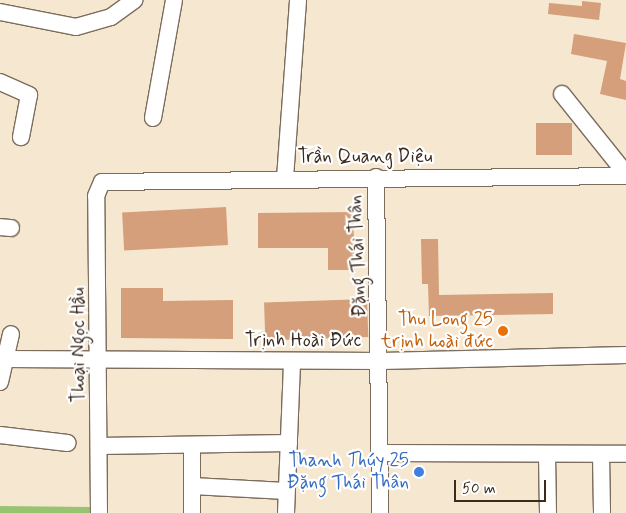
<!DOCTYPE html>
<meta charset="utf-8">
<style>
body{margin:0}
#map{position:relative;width:626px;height:513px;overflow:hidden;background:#f5e7d0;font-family:Mynerve,sans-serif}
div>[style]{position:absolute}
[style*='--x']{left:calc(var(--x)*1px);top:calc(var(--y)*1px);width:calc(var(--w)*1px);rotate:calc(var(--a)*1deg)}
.green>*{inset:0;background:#98c471}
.building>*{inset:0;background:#d49f7a;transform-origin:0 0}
.roads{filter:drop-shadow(1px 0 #7c6c5c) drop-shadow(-1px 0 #7c6c5c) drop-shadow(0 1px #7c6c5c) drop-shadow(0 -1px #7c6c5c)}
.minor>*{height:16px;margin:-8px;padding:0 8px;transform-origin:8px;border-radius:8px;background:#fff}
.dots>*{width:14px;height:14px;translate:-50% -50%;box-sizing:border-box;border:2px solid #fff;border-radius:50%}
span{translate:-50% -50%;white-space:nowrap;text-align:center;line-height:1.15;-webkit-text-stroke:4.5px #fff;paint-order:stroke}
.street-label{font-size:19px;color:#3b2a1e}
.food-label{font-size:19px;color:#c56008}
.right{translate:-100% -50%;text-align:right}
.shop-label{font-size:19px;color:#366cbe}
.scale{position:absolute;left:454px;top:480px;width:92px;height:22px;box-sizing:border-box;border:2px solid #3b2a1e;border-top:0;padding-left:6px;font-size:15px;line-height:18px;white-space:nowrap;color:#3b2a1e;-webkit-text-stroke:4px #fff;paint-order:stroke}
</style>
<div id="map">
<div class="green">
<i style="clip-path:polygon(0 506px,90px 507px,90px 513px,0 513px)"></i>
</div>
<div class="building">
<i style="clip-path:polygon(582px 1px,601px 3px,599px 20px,548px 14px,549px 3px,582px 6px)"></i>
<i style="clip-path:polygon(574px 34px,626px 43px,620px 79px,626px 81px,626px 100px,600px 94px,607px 61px,571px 54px)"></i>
<i style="left:572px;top:123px;width:32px;height:36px;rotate:90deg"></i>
<i style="left:226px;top:207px;width:38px;height:104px;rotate:87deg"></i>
<i style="clip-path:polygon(353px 212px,355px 270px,328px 270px,328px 248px,258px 248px,258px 213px)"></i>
<i style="clip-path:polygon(421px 239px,438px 239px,439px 295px,553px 293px,553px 314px,429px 316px,428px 284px,422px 284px)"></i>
<i style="clip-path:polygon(121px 288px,163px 288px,163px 301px,233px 300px,233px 339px,121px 338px)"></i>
<i style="left:367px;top:299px;width:38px;height:103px;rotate:88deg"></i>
</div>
<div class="roads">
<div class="minor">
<i style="--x:0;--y:12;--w:77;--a:11.2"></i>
<i style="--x:76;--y:27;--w:36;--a:-16"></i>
<i style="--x:111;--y:17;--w:29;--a:-36"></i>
<i style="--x:0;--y:82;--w:32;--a:24"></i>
<i style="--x:29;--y:95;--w:43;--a:100.8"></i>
<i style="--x:562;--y:94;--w:102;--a:51.3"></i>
<i style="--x:153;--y:118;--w:120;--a:-79.9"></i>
<i style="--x:376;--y:177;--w:336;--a:89.3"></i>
<i style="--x:285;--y:178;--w:178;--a:-85.8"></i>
<i style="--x:0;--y:227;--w:11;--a:5"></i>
<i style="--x:5;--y:359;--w:376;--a:0.3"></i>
<i style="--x:381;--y:361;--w:245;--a:-1.4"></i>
<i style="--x:0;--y:382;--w:49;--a:-77.1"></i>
<i style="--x:0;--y:435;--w:68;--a:6.7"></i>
<i style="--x:99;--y:446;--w:190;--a:-0.9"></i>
<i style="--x:192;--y:447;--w:66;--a:90"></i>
<i style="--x:381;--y:453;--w:245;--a:0.2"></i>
<i style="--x:601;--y:454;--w:59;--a:89"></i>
<i style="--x:547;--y:455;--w:58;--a:89"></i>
<i style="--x:192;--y:486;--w:94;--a:3"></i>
<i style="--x:99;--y:513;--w:317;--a:-90.5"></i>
<i style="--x:96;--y:196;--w:15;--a:-67"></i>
<i style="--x:102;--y:182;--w:524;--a:-0.66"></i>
<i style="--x:286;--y:513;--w:152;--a:-87.7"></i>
</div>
</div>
<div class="dots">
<i style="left:503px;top:331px;background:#e8710a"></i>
<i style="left:419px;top:472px;background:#3f7fe0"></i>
</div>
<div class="street-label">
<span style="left:365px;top:157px">Trần Quang Diệu</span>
<span style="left:358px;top:256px;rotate:-92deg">Đặng Thái Thân</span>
<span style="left:303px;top:341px">Trịnh Hoài Đức</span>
<span style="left:79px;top:345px;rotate:-90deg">Thoại Ngọc Hầu</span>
</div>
<div class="food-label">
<span class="right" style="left:493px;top:331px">Thu Long 25<br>trịnh hoài đức</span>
</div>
<div class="shop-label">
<span class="right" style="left:409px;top:472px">Thanh Thúy 25<br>Đặng Thái Thân</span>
</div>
<div class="scale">50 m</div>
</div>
